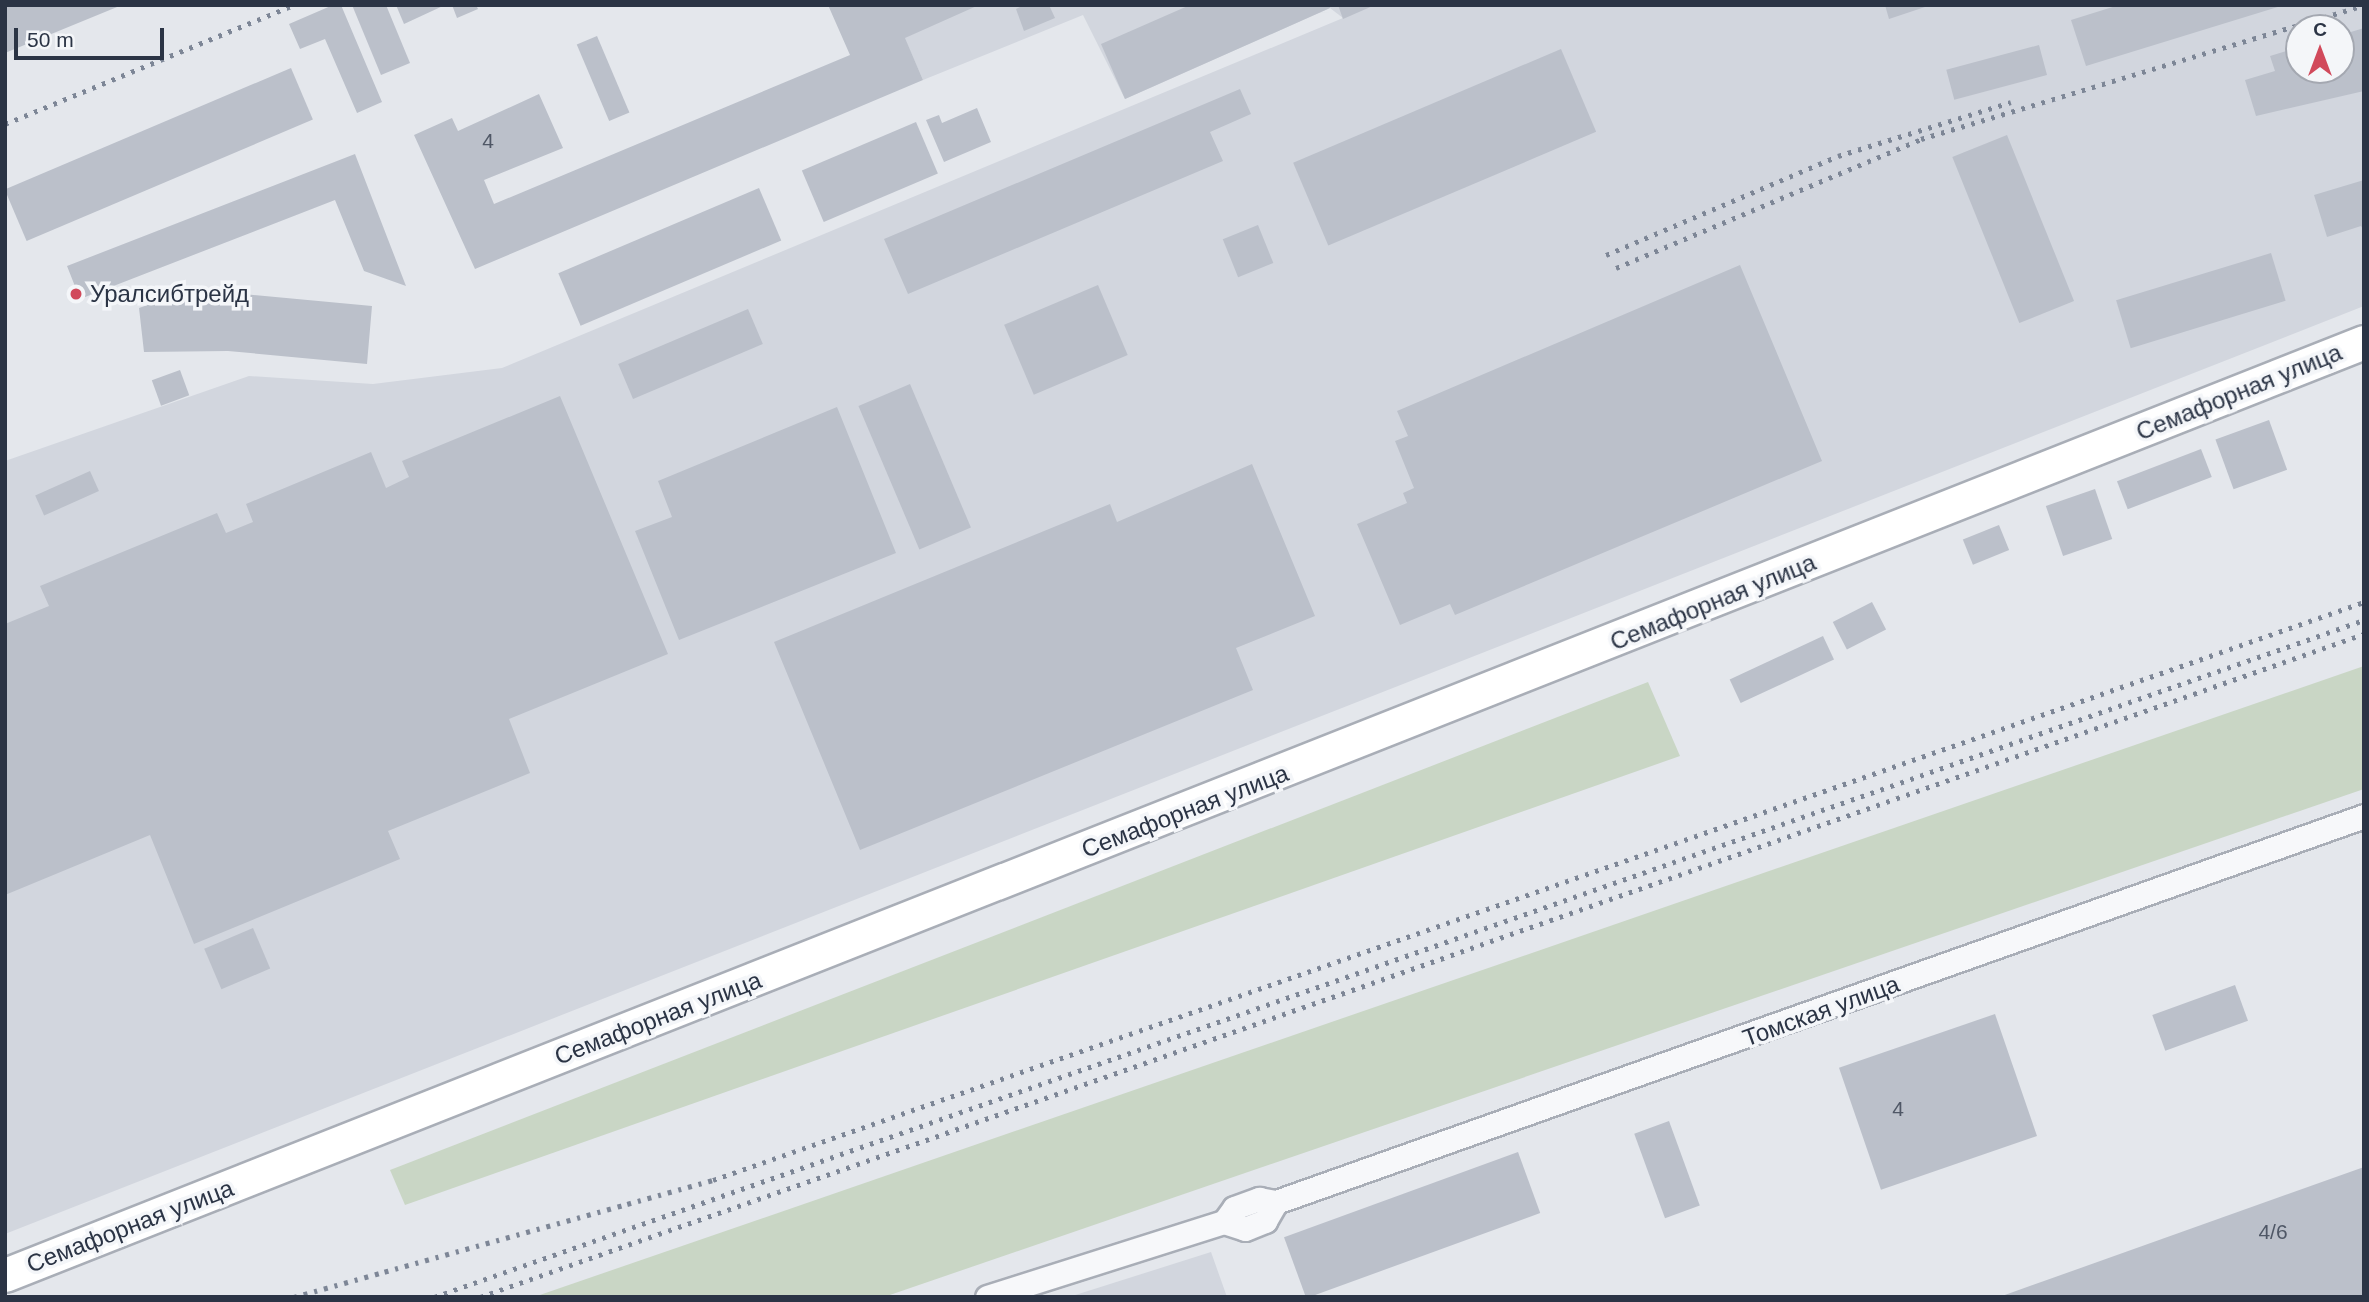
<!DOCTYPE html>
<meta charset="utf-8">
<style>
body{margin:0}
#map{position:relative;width:2369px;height:1302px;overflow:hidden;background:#e4e7ec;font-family:Helvetica,sans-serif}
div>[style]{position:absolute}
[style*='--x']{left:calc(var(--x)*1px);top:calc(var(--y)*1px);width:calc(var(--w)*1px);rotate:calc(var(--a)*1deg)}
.built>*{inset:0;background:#d2d6de}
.green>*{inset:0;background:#c9d6c5}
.building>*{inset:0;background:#bbc0ca;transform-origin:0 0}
.roads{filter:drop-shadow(2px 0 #a9aeb7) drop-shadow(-2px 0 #a9aeb7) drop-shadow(0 2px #a9aeb7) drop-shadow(0 -2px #a9aeb7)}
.minor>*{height:23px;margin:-11.5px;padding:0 11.5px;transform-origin:11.5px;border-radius:11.5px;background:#f7f8fa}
.highway>*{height:33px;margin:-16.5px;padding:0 16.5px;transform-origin:16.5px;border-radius:16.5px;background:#fff}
.rail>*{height:5px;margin-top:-2.5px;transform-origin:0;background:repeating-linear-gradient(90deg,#7d8696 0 3.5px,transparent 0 10.5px)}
.dots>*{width:19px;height:19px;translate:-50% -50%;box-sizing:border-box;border:4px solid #f4f6f9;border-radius:50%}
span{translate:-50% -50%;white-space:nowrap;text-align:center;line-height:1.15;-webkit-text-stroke:7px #f4f6f9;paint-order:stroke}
.number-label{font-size:21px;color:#4f5766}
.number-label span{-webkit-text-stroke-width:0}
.poi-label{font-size:24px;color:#2b3445}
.left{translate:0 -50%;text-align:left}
.street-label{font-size:24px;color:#2b3445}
.frame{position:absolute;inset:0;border:7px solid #2b3445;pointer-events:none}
.north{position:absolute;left:2285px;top:14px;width:70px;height:70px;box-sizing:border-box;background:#f4f6f9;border:2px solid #a4a8b1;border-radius:50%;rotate:0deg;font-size:19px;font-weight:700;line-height:28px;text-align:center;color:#2b3445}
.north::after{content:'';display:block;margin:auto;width:24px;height:32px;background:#d1495b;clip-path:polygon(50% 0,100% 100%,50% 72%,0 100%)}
.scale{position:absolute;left:14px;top:28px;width:150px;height:32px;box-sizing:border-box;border:4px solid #2b3445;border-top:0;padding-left:9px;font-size:21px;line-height:24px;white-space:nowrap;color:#2b3445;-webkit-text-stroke:5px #f4f6f9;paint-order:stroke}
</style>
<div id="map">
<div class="built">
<i style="clip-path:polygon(evenodd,890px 5px,2364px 5px,2364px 306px,5px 1234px,5px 461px,249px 376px,373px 384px,502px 368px,1343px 18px,1330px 8px,1125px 99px,1083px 15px,923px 80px,890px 5px,2299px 28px,2341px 28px,2341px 70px,2299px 70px,2299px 28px)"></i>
<i style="clip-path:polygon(1211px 1252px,1227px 1297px,1069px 1297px)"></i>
</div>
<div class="green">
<i style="clip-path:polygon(2364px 666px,2364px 789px,884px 1297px,534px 1297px)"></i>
<i style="clip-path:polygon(1648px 682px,1680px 756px,405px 1205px,390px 1170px)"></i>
</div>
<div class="building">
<i style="clip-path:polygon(5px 5px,122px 5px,5px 53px)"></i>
<i style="clip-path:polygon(333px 5px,341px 5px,382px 102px,357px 113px,325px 39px,300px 49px,289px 24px)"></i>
<i style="clip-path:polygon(352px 5px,386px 5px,410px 63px,381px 75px)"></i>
<i style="clip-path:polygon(396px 5px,445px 5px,404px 24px)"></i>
<i style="clip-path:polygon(452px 5px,476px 5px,478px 9px,457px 18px)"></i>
<i style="clip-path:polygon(828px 5px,979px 5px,905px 38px,923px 80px,475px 269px,414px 135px,452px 118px,458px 131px,539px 94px,563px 148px,484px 180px,494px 204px,850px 55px)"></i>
<i style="clip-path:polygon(1024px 5px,1049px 5px,1055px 18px,1024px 31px,1016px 9px)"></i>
<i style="clip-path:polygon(1190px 5px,1329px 5px,1330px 8px,1125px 99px,1101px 44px)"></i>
<i style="clip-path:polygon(1338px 5px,1375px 5px,1343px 19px)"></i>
<i style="clip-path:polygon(1885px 5px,1928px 5px,1928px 6px,1889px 19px)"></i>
<i style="clip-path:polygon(2119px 5px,2281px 5px,2281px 6px,2086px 66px,2071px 20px)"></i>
<i style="clip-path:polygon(2364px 28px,2364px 91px,2256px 116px,2245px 80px,2275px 71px,2270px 56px,2299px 47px,2299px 70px,2341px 70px,2341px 35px)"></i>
<i style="left:597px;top:36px;width:83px;height:22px;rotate:67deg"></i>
<i style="left:2039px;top:45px;width:31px;height:96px;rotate:75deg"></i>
<i style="left:1561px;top:49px;width:90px;height:291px;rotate:67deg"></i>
<i style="left:291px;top:68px;width:56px;height:311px;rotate:67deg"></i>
<i style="clip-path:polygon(1240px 89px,1251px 114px,1210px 132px,1223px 161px,908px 294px,884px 239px)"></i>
<i style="clip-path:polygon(977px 108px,991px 142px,944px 162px,926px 120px,939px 115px,942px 123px)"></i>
<i style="left:916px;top:122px;width:56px;height:124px;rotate:67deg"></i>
<i style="left:2007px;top:135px;width:179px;height:59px;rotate:68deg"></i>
<i style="clip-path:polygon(355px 154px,406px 286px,364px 271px,335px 200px,80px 299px,67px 266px)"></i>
<i style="clip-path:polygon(2364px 180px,2364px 231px,2361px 226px,2327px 237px,2314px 195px)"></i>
<i style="left:759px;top:188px;width:57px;height:218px;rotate:67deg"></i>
<i style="left:1258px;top:225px;width:41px;height:38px;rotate:68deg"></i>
<i style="left:2271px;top:253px;width:50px;height:162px;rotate:73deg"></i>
<i style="clip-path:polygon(1740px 265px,1822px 461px,1455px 615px,1450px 604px,1400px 625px,1357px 524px,1407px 503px,1403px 493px,1414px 488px,1395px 441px,1408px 436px,1397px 411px)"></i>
<i style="left:1098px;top:285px;width:76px;height:102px;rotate:67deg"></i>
<i style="clip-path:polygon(233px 293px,372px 306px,367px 364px,228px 351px,144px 352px,139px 308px,165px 299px)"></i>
<i style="left:748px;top:309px;width:38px;height:141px;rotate:67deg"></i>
<i style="left:180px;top:370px;width:27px;height:30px;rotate:70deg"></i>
<i style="left:910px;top:384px;width:156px;height:56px;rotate:67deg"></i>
<i style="clip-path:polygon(560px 396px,668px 654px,509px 719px,530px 773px,388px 831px,400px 859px,194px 944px,150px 835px,5px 895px,5px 624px,49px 606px,40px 586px,217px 513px,226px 533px,253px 522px,246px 504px,371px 452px,386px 488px,409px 477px,402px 461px)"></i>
<i style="clip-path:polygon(837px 407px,896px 553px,679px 640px,635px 531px,672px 517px,658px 481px)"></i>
<i style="left:2269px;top:420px;width:53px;height:57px;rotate:70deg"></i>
<i style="left:2201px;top:449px;width:30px;height:90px;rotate:69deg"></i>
<i style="clip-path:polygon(1252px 464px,1315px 616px,1236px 648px,1253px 690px,860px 850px,774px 642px,1110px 504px,1117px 522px)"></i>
<i style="left:90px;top:471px;width:22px;height:60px;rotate:66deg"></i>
<i style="left:2095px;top:489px;width:53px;height:52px;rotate:71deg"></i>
<i style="left:1999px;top:525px;width:27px;height:39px;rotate:68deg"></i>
<i style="left:1872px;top:602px;width:31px;height:44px;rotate:63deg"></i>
<i style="left:1823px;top:636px;width:26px;height:103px;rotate:65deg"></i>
<i style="left:253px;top:928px;width:44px;height:53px;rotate:67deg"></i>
<i style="left:2235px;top:985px;width:38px;height:88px;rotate:70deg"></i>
<i style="left:1995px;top:1014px;width:129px;height:165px;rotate:71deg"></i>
<i style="left:1669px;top:1121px;width:90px;height:37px;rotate:70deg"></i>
<i style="left:1518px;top:1152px;width:65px;height:249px;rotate:70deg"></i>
<i style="clip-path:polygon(2364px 1167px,2364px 1297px,2002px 1297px,2002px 1296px)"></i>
</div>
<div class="roads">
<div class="minor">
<i style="--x:1224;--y:1222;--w:17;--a:-54"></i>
<i style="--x:1234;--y:1208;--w:27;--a:-20"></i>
<i style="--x:1259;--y:1199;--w:17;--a:10"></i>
<i style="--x:1276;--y:1202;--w:1154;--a:-19.53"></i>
<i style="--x:987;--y:1297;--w:249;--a:-17.6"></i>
<i style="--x:1224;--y:1222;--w:22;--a:18"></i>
<i style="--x:1245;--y:1229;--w:22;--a:-22"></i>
<i style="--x:1265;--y:1221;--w:22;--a:-60"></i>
</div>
<div class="highway">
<i style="--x:5;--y:1275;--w:2537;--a:-21.58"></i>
</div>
</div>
<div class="rail">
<i style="--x:5;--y:124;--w:313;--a:-22.4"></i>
<i style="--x:1606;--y:255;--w:252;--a:-23.1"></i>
<i style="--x:1838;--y:156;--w:181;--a:-17.3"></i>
<i style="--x:1616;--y:268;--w:331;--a:-22.9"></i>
<i style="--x:1921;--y:139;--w:463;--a:-16.8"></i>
<i style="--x:294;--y:1297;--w:435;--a:-15.6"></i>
<i style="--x:713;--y:1180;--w:1749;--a:-19.29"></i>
<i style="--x:434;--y:1297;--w:2045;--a:-19.33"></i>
<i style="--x:480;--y:1297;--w:1997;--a:-19.39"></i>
</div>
<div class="dots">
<i style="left:76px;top:294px;background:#d1495b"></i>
</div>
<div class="number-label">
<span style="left:488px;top:141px">4</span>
<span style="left:1898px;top:1109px">4</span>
<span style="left:2273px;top:1232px">4/6</span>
</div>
<div class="poi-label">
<span class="left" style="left:90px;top:294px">Уралcибтрейд</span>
</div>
<div class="street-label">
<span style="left:2239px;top:392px;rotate:-22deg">Семафорная улица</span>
<span style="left:1713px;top:602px;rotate:-22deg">Семафорная улица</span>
<span style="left:1185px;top:811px;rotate:-21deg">Семафорная улица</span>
<span style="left:1821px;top:1011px;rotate:-20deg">Томская улица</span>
<span style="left:658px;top:1018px;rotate:-21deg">Семафорная улица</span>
<span style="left:130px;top:1226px;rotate:-21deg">Семафорная улица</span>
</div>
<div class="frame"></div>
<div class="north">С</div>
<div class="scale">50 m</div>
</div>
